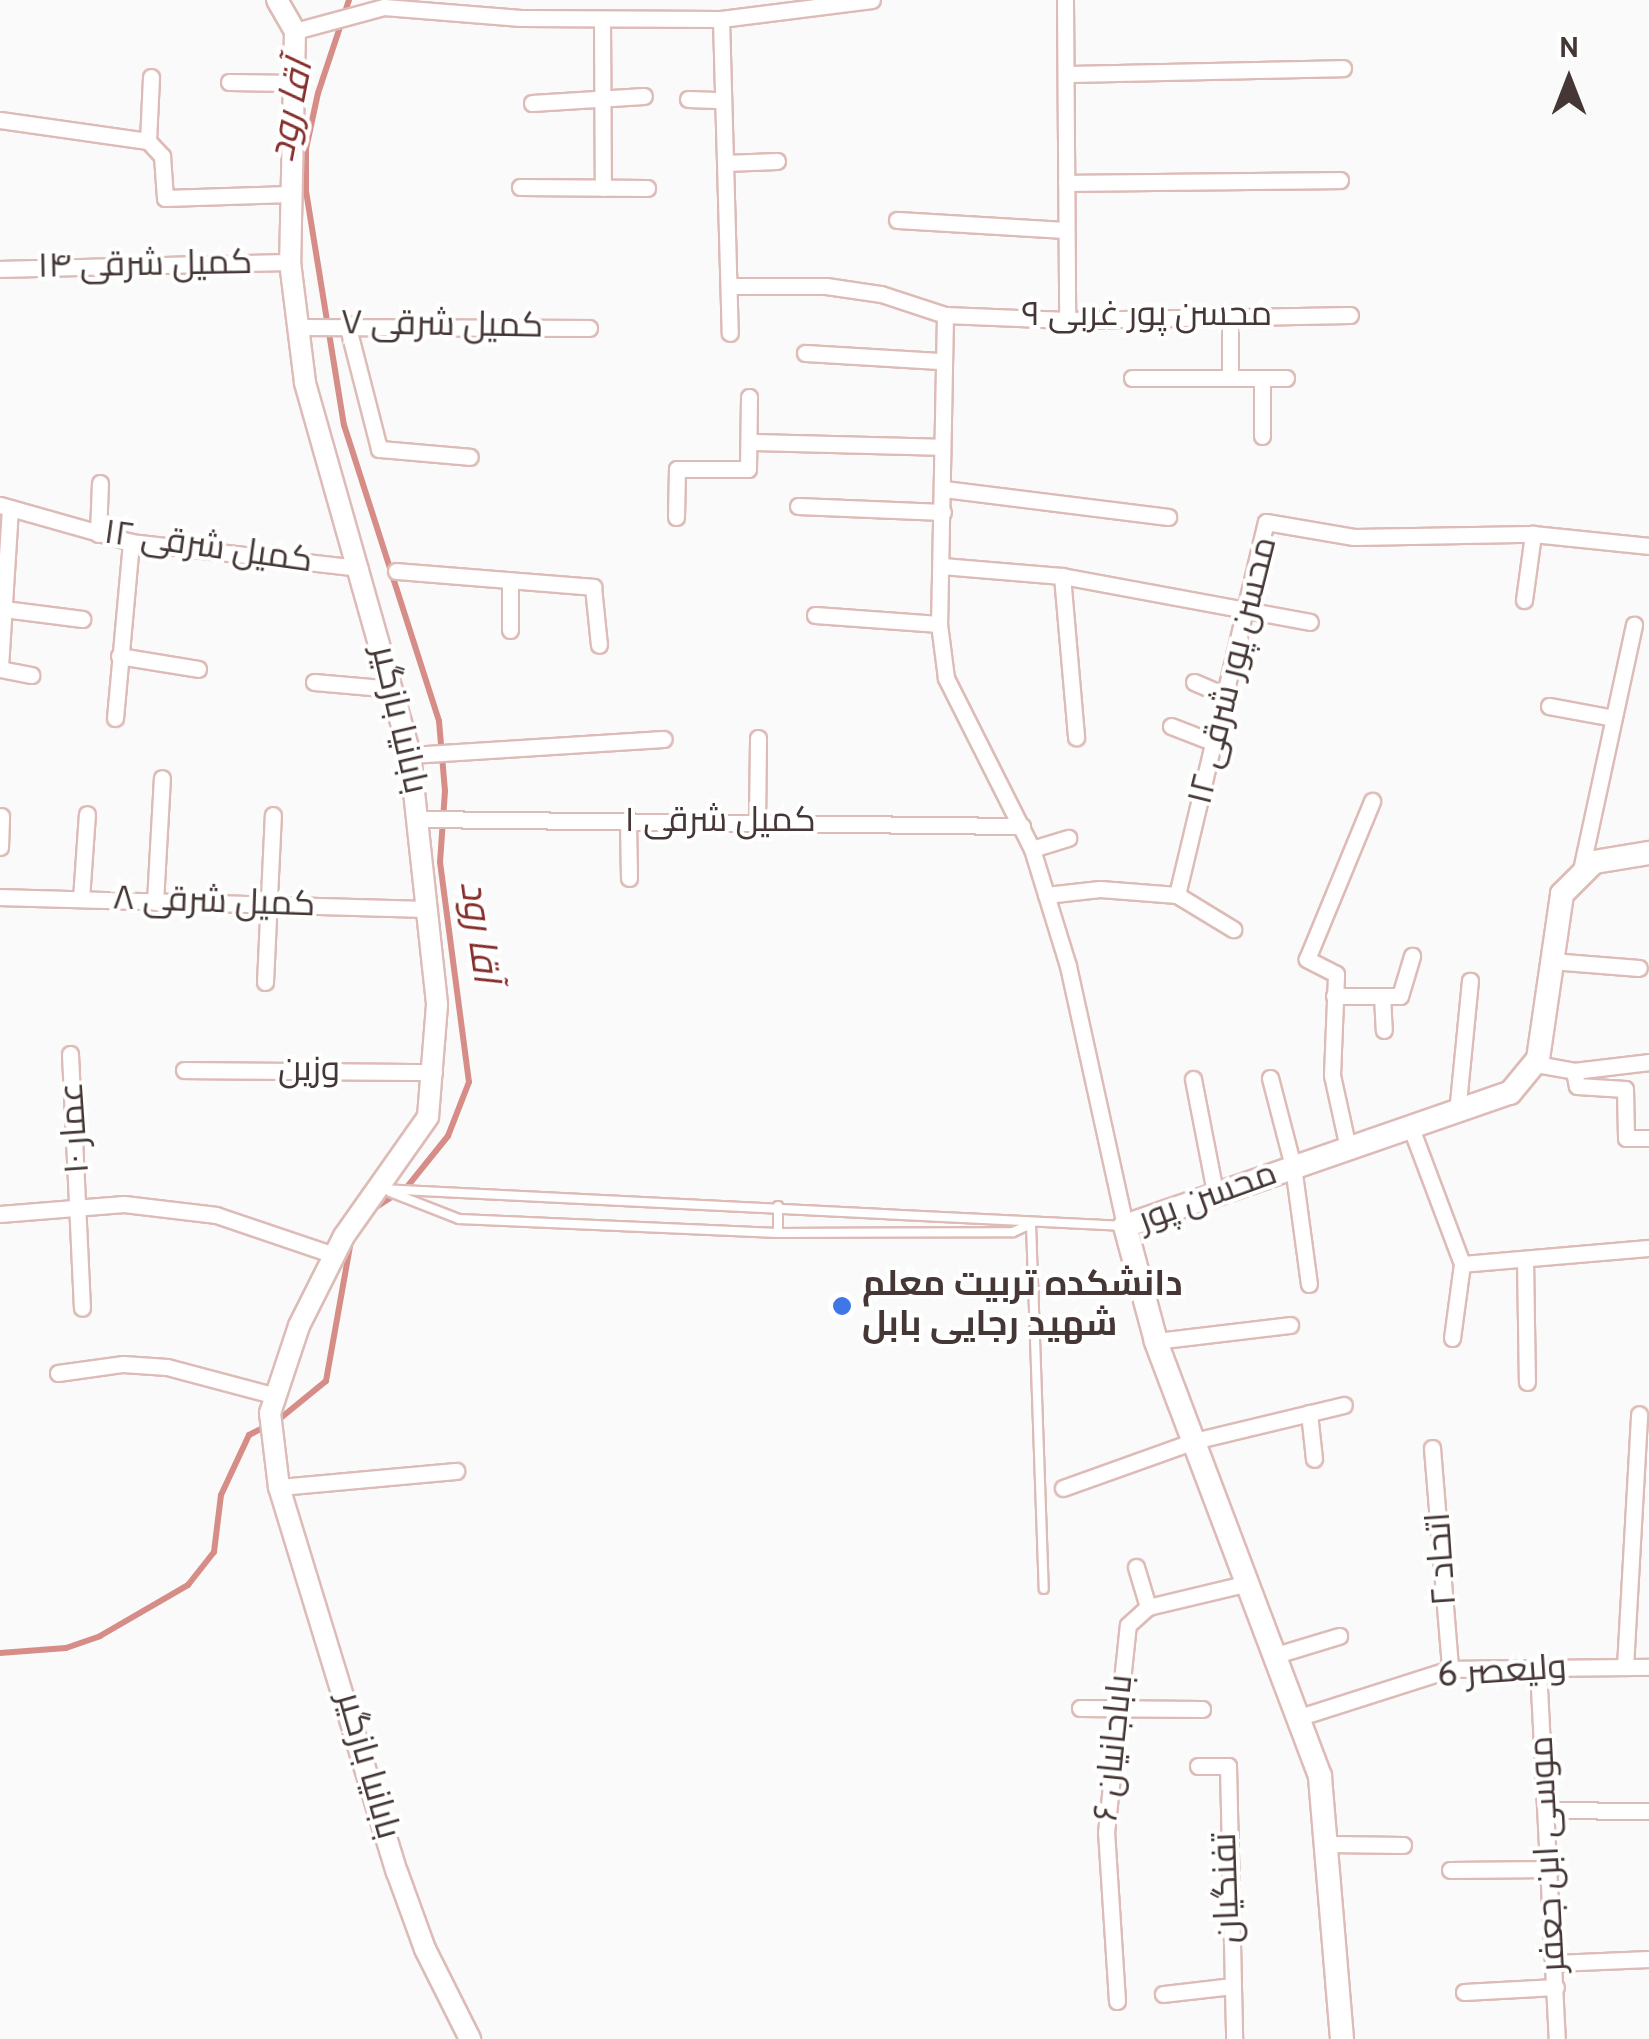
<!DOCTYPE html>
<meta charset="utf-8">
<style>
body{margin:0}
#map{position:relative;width:1649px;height:2039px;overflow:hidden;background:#fafafa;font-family:Overpass,Cairo,sans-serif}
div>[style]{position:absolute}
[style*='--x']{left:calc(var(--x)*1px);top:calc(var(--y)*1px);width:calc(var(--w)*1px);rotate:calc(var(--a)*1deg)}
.stream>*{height:6px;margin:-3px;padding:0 3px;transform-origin:3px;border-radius:3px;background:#d78d87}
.roads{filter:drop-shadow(2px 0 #ddbbb7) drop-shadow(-2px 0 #ddbbb7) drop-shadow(0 2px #ddbbb7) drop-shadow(0 -2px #ddbbb7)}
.service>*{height:8px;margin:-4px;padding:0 4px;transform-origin:4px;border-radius:4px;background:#fff}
.minor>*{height:15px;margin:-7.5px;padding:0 7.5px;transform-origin:7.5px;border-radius:7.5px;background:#fff}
.tertiary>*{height:20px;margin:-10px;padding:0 10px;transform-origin:10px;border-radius:10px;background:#fff}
.secondary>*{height:22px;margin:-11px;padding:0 11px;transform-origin:11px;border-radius:11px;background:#fff}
.dots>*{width:28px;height:28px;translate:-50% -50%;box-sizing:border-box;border:5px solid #fff;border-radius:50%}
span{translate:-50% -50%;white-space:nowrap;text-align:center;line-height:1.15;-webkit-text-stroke:8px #fff;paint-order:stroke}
.street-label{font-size:35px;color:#443735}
.poi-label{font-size:35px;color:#443735;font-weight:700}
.left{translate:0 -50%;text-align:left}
.water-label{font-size:38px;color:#852e2b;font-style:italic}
.north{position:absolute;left:1519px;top:30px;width:100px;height:100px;-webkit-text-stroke:8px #fff;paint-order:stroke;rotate:0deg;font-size:28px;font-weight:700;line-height:40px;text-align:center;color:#443735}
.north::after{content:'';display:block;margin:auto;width:35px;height:45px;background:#443735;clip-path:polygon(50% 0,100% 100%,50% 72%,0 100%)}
</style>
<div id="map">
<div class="stream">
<i style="--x:349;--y:0;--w:98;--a:108.4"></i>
<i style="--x:318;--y:93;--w:57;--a:102.1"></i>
<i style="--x:306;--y:149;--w:42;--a:90"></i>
<i style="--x:306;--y:191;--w:237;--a:80.8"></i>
<i style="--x:344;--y:425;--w:311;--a:72.2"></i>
<i style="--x:439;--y:721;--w:70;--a:85.1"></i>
<i style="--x:445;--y:791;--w:71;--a:94"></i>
<i style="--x:440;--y:862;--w:222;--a:82.5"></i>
<i style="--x:469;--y:1082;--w:58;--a:111.3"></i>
<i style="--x:448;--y:1136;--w:65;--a:128.8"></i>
<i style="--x:407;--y:1187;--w:44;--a:147"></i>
<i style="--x:277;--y:1421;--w:63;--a:-39.2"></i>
<i style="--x:326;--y:1381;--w:143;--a:-79.9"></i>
<i style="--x:0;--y:1653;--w:66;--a:-4.3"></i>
<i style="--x:66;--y:1648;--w:36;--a:-19"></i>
<i style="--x:100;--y:1636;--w:102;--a:-30.1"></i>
<i style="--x:188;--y:1585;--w:42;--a:-51.8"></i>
<i style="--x:214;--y:1552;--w:57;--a:-83"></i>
<i style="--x:221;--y:1495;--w:66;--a:-65"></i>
<i style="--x:249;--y:1435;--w:18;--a:-27"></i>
</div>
<div class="roads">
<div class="service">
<i style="--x:381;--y:1189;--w:745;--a:2.85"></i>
<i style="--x:390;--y:1192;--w:74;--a:21.4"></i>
<i style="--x:459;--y:1219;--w:319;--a:2.5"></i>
<i style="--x:778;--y:1233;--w:235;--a:-0.2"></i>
<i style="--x:1013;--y:1232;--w:20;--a:-24"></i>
<i style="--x:778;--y:1206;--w:27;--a:90"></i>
<i style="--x:1031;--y:1224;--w:365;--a:88"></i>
</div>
<div class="minor">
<i style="--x:1065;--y:0;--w:320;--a:89.6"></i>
<i style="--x:721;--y:19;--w:314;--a:88.4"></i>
<i style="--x:602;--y:20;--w:168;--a:89.7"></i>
<i style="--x:295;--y:31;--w:92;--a:-15.1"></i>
<i style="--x:384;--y:7;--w:137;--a:4.6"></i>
<i style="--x:521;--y:18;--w:200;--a:0.3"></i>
<i style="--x:721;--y:19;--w:152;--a:-7.2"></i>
<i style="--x:1066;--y:74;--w:277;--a:-1.2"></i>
<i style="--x:229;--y:82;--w:64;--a:0.9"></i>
<i style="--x:688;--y:99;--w:35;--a:2"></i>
<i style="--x:532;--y:103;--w:112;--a:-3.6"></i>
<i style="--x:0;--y:120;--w:149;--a:8.1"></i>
<i style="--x:148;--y:141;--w:21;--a:47"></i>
<i style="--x:162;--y:156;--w:42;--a:85.9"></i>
<i style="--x:165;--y:198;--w:125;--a:-1.8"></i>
<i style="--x:148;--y:141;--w:64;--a:-87.3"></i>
<i style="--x:725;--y:163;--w:52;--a:-2.2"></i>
<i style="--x:1066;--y:183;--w:274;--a:-0.6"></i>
<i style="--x:520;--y:187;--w:127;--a:0.5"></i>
<i style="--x:897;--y:220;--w:169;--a:3.4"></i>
<i style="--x:0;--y:269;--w:290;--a:-1.4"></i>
<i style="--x:729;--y:286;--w:97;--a:0"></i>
<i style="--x:826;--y:286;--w:56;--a:8.3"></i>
<i style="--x:881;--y:294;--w:67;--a:18.2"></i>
<i style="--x:945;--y:315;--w:122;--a:2.3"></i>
<i style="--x:1067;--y:320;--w:283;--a:-1"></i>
<i style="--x:945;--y:315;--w:309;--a:91.1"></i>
<i style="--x:939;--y:624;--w:54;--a:82.6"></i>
<i style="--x:946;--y:678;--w:191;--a:63.3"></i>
<i style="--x:1032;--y:849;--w:122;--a:72.9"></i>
<i style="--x:1068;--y:966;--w:266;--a:77.6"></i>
<i style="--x:1230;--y:315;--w:63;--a:90"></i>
<i style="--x:347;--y:324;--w:129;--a:75.6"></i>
<i style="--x:379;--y:449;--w:91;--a:5"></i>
<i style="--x:296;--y:327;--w:293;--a:0.2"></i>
<i style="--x:805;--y:353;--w:135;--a:3.4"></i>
<i style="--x:1132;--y:378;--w:154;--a:0"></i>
<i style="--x:1262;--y:378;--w:58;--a:90"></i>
<i style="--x:752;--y:442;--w:188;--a:1.5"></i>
<i style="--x:944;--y:489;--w:226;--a:7.1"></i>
<i style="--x:0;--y:505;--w:136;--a:15.8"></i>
<i style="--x:131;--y:542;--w:230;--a:6.5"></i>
<i style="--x:798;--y:506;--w:145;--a:2.4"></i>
<i style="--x:10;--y:508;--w:161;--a:93.6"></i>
<i style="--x:0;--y:669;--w:32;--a:11"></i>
<i style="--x:676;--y:517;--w:48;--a:-88.8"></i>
<i style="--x:677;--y:469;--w:71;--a:0"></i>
<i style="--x:748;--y:469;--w:72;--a:-89.2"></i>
<i style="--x:98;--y:534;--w:51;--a:-87.8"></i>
<i style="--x:942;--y:566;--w:120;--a:4.8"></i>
<i style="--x:1062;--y:576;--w:252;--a:10.5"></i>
<i style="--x:396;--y:571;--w:198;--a:4.6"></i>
<i style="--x:593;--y:587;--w:58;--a:84.1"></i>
<i style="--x:1062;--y:576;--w:162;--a:85"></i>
<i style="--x:1524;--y:600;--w:67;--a:-82.2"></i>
<i style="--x:4;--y:609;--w:79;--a:7.3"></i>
<i style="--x:815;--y:615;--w:124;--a:4.2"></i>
<i style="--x:510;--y:630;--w:48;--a:-90"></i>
<i style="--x:119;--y:656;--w:80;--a:9.3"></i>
<i style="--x:314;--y:682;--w:80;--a:5"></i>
<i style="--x:1194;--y:682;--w:34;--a:23"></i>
<i style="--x:1549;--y:706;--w:61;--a:10.4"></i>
<i style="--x:115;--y:718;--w:177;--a:-84.8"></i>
<i style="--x:1171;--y:726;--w:47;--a:21.1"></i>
<i style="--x:410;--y:755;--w:254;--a:-3.6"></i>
<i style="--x:419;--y:819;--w:603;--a:0.67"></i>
<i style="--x:628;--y:821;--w:57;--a:89"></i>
<i style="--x:757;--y:822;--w:84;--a:-89.3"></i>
<i style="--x:0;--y:847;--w:31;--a:-88"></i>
<i style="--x:1032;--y:849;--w:38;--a:-17"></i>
<i style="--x:1581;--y:870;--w:251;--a:-77.8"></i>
<i style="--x:1046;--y:895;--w:54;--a:-6.3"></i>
<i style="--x:1100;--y:889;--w:77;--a:4.5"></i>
<i style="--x:1177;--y:895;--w:66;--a:31.3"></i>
<i style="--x:1177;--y:895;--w:383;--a:-76.6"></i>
<i style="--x:1266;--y:522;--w:89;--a:9.7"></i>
<i style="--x:1354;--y:537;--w:179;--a:-1"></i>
<i style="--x:1533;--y:534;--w:117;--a:5.9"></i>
<i style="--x:0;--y:897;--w:428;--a:1.6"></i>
<i style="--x:81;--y:899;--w:85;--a:-86"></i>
<i style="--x:155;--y:902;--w:124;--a:-86.8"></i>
<i style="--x:1551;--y:961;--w:88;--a:4.5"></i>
<i style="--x:265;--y:982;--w:167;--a:-87.3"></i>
<i style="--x:1334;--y:996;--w:66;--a:0"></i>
<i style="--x:1400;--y:996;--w:42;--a:-73.3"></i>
<i style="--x:1382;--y:996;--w:34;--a:87"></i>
<i style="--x:70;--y:1054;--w:254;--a:87.3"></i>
<i style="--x:1536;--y:1064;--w:39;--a:10"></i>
<i style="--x:1574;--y:1071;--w:76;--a:-6.8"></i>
<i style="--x:184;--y:1070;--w:250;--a:0.5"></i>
<i style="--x:1574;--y:1071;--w:15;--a:79"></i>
<i style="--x:1577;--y:1086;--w:48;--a:3.6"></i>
<i style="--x:1625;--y:1089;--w:49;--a:88.8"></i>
<i style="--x:1626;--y:1138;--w:23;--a:0"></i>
<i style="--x:1270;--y:1078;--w:91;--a:75.4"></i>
<i style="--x:1293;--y:1166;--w:119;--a:82.3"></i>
<i style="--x:1193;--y:1079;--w:115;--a:79"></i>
<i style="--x:1457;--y:1113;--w:133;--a:-84.4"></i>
<i style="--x:1411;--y:1128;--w:145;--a:69.4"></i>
<i style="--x:1462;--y:1264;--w:188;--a:-4.9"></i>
<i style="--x:1348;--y:1148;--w:75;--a:-102.4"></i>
<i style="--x:1332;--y:1075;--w:101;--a:-87.7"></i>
<i style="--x:1336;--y:974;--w:33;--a:-153"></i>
<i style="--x:1307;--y:959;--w:171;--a:-67.6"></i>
<i style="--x:0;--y:1214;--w:124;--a:-4.6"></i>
<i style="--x:124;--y:1204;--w:93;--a:6.8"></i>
<i style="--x:216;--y:1215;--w:125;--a:18.7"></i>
<i style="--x:1525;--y:1259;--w:123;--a:89.1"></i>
<i style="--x:1452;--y:1338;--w:75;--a:-82.3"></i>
<i style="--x:1156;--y:1341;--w:135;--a:-6.8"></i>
<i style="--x:58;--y:1373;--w:66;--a:-7.9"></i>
<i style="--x:123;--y:1364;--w:44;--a:3.9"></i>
<i style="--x:167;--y:1367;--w:113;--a:14.9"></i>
<i style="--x:1309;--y:1413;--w:46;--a:83.8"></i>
<i style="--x:1432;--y:1448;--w:222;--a:85.3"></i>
<i style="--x:279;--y:1487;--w:178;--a:-5.2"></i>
<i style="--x:1063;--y:1488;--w:139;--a:-19.7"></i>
<i style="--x:1194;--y:1441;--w:154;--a:-13.5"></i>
<i style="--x:1136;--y:1567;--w:42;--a:73.3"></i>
<i style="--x:1276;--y:1655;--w:66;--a:-16.8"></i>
<i style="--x:1625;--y:1667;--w:253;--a:-86.8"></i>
<i style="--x:1538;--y:1668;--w:371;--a:87.1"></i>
<i style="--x:1080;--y:1708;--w:122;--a:0.5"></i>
<i style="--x:1300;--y:1717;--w:157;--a:-17.7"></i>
<i style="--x:1450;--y:1669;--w:199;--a:-0.6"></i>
<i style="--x:1198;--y:1766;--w:30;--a:0"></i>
<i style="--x:1228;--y:1766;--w:273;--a:88.7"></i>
<i style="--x:1549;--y:1810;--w:100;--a:0.6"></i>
<i style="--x:1330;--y:1844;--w:73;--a:0.8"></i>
<i style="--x:1450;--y:1870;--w:101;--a:-0.6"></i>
<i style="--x:1555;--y:1963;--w:94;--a:-2.4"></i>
<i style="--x:1464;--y:1992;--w:92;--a:-3.1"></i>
<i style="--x:1163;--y:1994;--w:69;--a:-6.6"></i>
<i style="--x:1117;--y:2001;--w:168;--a:-93.7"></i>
<i style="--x:1106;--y:1833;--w:209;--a:-84"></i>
<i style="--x:1128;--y:1625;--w:27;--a:-42"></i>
<i style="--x:1148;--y:1607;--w:104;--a:-13.4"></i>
</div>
<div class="tertiary">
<i style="--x:277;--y:0;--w:36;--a:60"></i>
<i style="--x:295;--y:31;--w:231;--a:91.2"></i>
<i style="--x:290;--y:262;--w:122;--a:82.9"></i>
<i style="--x:305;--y:383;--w:387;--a:74.2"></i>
<i style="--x:410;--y:755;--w:251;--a:83.8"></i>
<i style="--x:437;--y:1005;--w:112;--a:94.6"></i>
<i style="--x:428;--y:1117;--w:146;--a:125.2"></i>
<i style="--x:344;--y:1236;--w:101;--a:116.6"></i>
<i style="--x:299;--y:1326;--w:92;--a:108.4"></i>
<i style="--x:270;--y:1413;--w:75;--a:83.1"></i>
<i style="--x:279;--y:1487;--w:403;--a:73"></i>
<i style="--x:397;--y:1872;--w:82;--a:70"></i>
<i style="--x:425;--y:1949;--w:101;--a:63.4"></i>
</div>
<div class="secondary">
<i style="--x:1342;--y:2039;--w:264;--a:-94.8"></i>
<i style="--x:1320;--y:1776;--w:465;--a:-110.7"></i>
<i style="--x:1156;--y:1341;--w:119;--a:-105.1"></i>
<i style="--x:1125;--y:1226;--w:407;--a:-19.1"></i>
<i style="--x:1510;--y:1093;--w:44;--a:-50.5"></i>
<i style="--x:1538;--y:1059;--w:167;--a:-81.7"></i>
<i style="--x:1562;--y:894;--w:45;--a:-45"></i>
<i style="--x:1594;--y:862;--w:56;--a:-9.3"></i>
</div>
</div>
<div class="dots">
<i style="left:842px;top:1306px;background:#4077e7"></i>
</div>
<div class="street-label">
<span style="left:145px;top:266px;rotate:-1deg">کمیل شرقی ۱۴</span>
<span style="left:1147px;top:316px">محسن پور غربی ۹</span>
<span style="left:442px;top:326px;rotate:1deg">کمیل شرقی ۷</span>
<span style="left:208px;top:548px;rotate:8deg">کمیل شرقی ۱۲</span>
<span style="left:1234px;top:671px;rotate:-76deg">محسن پور شرقی ۱۲</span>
<span style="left:398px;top:720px;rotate:77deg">بابانیا بازگیر</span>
<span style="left:720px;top:822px">کمیل شرقی ۱</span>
<span style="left:214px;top:903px;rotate:2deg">کمیل شرقی ۸</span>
<span style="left:309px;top:1071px">وزین</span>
<span style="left:76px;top:1128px;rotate:-94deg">عمار ۱۰</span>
<span style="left:1208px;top:1198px;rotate:-20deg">محسن پور</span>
<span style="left:1443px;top:1559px;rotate:-94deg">اتحاد ۲</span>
<span style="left:1502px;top:1673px;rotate:-4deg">ولیعصر 6</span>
<span style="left:1115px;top:1748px;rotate:-84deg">باباجانیان ۶</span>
<span style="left:367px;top:1766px;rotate:74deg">بابانیا بازگیر</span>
<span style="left:1549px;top:1854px;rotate:-93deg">موسی ابن جعفر</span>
<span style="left:1228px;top:1888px;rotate:-92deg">تفنگیان</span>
</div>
<div class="poi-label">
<span class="left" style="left:862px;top:1306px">دانشکده تربیت معلم<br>شهید رجایی بابل</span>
</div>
<div class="water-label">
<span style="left:293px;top:111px;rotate:-79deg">آقا رود</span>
<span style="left:477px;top:932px;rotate:82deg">آقا رود</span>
</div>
<div class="north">N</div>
</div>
